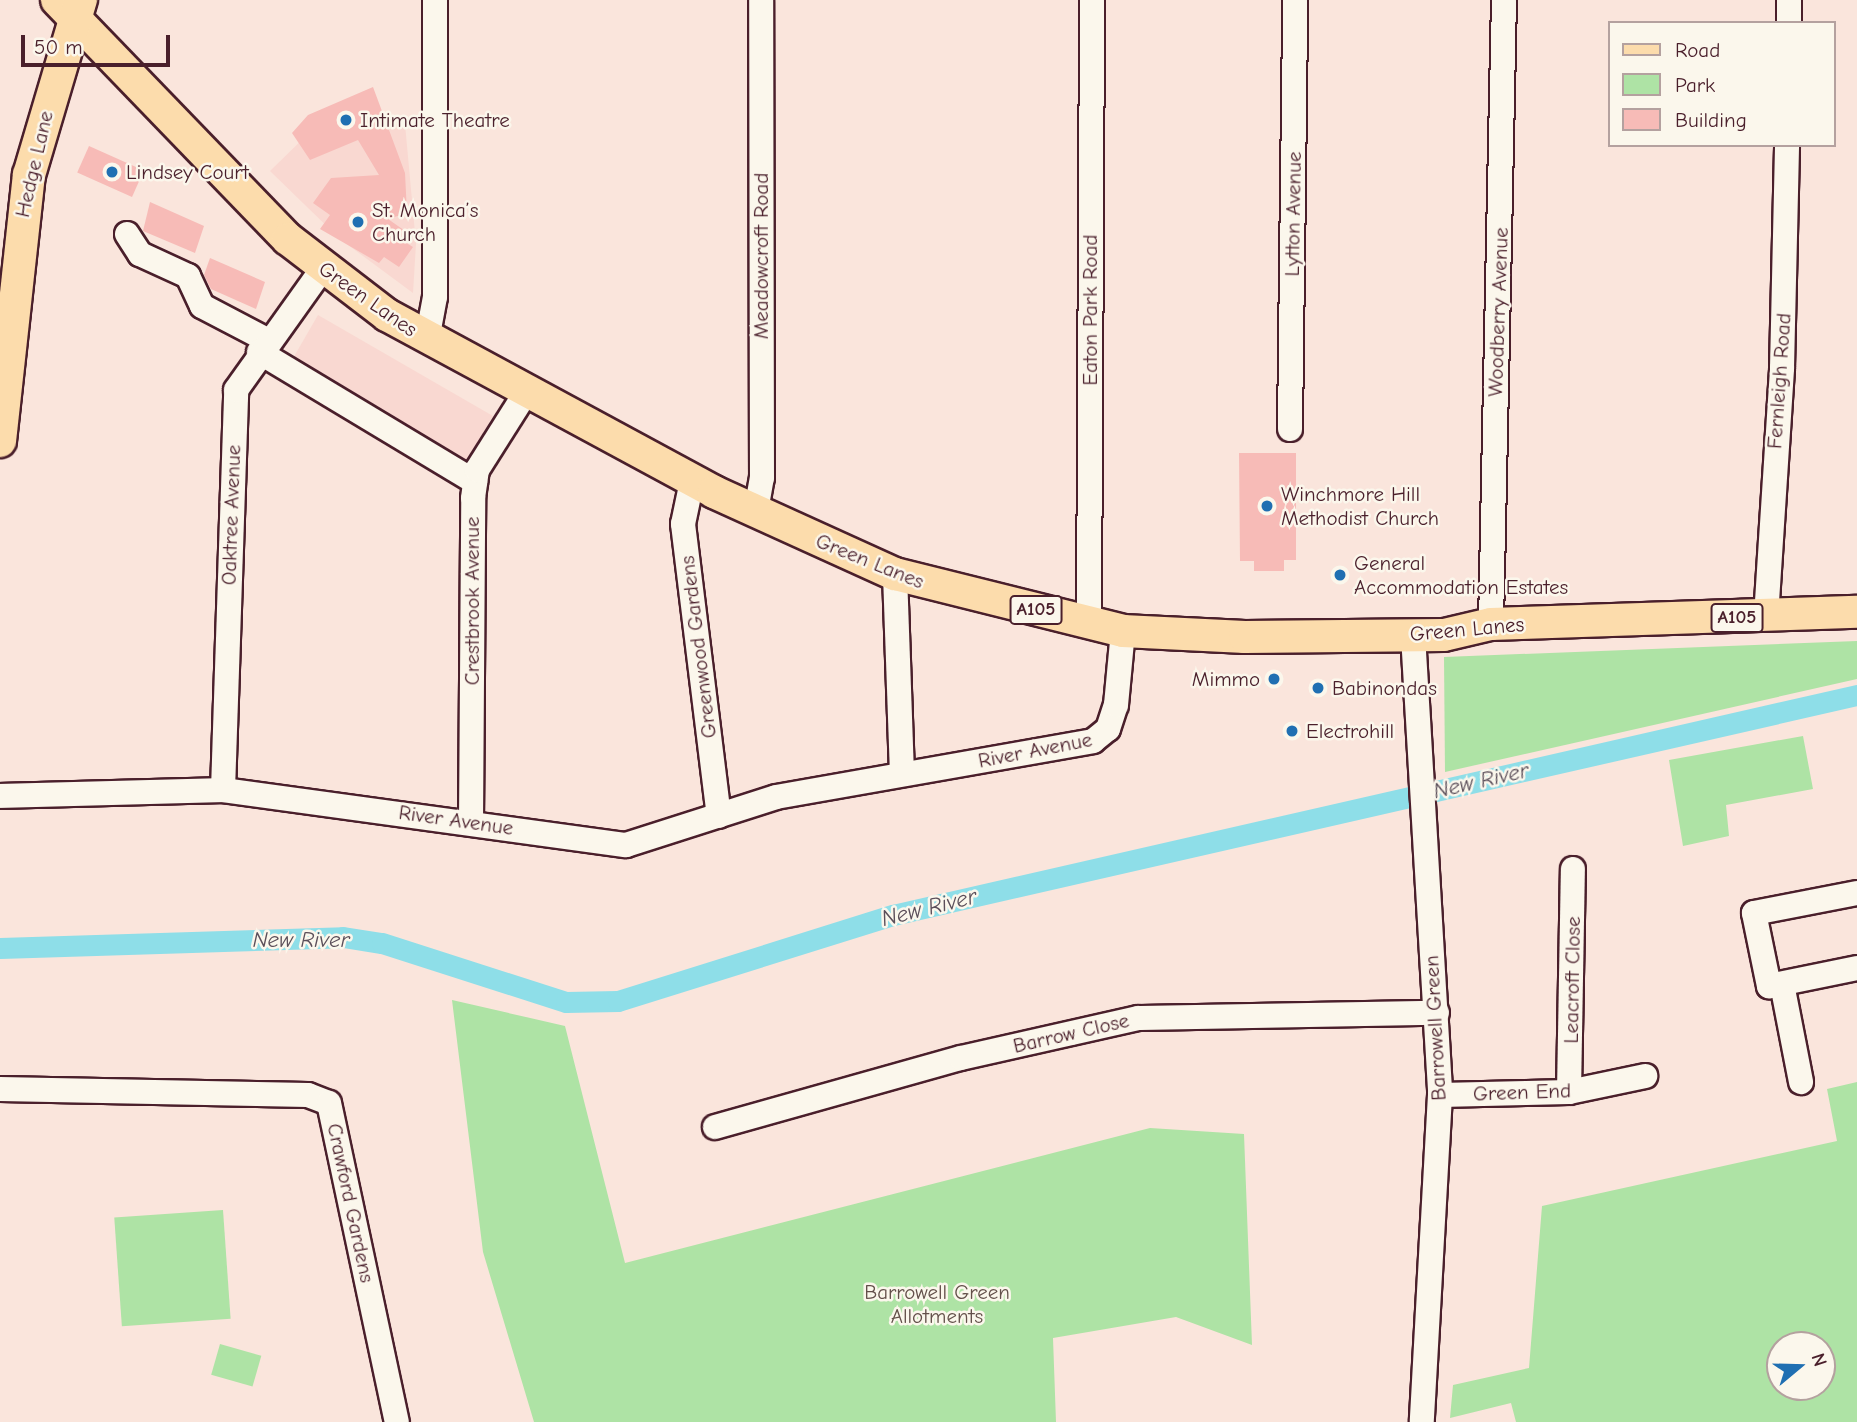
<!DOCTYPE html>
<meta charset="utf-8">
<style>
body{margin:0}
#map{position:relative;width:1857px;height:1422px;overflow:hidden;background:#fae5dc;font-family:"Comic Neue",sans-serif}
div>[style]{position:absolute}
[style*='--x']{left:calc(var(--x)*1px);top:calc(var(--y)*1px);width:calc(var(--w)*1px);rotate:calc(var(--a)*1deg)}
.built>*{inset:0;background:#f9d8d1;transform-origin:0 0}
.green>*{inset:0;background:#aee3a5;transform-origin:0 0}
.canal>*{height:21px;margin:-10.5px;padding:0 10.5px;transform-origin:10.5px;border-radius:10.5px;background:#8edee8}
.building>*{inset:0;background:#f7bbb7;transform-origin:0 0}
.roads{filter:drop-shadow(2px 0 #4a1f2b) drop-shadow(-2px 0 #4a1f2b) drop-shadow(0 2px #4a1f2b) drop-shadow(0 -2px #4a1f2b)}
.minor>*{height:24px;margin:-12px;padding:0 12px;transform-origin:12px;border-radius:12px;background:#fbf7ec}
.major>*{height:32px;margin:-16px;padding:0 16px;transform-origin:16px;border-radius:16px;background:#fcdcac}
.dots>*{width:19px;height:19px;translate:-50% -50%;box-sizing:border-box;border:4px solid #fbf7ec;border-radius:50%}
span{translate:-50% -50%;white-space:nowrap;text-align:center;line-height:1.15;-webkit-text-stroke:5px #fbf7ec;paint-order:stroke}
.shield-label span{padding:2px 5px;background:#fbf7ec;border:2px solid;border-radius:5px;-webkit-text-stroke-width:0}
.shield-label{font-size:19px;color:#4a1f2b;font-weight:700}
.poi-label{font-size:21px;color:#4a1f2b}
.left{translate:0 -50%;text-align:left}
.right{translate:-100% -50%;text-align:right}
.street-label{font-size:21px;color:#4a1f2b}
.park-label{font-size:21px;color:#63504a}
.water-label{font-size:23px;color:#5b4f5a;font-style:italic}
.legend{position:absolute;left:1608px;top:21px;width:228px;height:126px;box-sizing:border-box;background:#fbf7ec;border:2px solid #b4a19f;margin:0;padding:9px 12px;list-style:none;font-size:21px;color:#4a1f2b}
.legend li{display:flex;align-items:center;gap:14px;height:35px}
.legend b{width:35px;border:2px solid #b4a19f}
.north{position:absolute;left:1766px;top:1331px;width:70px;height:70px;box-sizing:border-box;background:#fbf7ec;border:2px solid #b4a19f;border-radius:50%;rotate:71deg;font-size:19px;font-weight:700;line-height:28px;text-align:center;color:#4a1f2b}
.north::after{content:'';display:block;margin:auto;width:24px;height:32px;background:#1f6fb2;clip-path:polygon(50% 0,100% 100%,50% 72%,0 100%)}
.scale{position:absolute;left:21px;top:35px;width:149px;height:32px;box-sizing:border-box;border:4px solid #4a1f2b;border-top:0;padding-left:9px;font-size:21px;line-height:24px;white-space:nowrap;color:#4a1f2b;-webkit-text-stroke:5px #fbf7ec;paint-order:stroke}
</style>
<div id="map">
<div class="built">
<i style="clip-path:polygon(405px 124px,416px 244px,413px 293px,340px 239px,270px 171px,315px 127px)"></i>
<i style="left:318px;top:315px;width:202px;height:56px;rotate:30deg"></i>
</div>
<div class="green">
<i style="clip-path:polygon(1857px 641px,1857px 679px,1445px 772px,1444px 657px)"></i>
<i style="clip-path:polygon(1803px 736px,1813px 789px,1726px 805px,1729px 836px,1683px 846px,1669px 760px)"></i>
<i style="clip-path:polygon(452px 1000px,565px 1026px,625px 1263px,1150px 1128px,1244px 1134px,1252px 1345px,1176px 1317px,1053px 1338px,1056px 1422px,534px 1422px,483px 1252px)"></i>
<i style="clip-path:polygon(evenodd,1857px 1082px,1857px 1422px,1516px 1422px,1511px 1403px,1450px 1418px,1453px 1385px,1529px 1368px,1542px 1206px,1837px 1141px,1827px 1089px,1857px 1082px,1780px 1345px,1822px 1345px,1822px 1387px,1780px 1387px,1780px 1345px)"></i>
<i style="left:223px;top:1210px;width:109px;height:109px;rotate:86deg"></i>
<i style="left:220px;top:1344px;width:43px;height:32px;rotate:16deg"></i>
</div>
<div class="canal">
<i style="--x:0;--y:948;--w:343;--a:-1.8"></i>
<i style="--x:343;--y:937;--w:39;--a:9"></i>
<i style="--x:382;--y:943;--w:193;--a:17.8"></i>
<i style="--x:566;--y:1002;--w:52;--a:-1.1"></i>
<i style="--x:618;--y:1001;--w:288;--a:-17.4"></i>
<i style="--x:893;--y:915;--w:989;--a:-12.86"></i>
</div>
<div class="building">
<i style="clip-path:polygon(373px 87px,405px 173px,407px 213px,388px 219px,408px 233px,403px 241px,413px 247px,399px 267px,384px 257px,379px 263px,320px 229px,330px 215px,313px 203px,331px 178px,379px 175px,358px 140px,310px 160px,292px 133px,308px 115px)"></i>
<i style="left:89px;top:146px;width:60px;height:29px;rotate:24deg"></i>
<i style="clip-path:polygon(150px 202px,204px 226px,195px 253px,143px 231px)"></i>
<i style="clip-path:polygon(210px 258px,265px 282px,256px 309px,211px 289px,204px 275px)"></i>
<i style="clip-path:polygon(1239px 453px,1296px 453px,1296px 560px,1284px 560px,1284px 571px,1254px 571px,1254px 561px,1240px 561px)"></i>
</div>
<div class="roads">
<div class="minor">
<i style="--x:1789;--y:23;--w:23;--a:-90"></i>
<i style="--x:127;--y:234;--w:24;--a:57"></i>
<i style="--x:140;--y:254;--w:53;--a:24.6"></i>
<i style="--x:188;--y:276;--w:33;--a:65"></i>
<i style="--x:202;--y:306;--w:73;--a:27.6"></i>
<i style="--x:427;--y:340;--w:44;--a:-79.5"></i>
<i style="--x:435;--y:297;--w:297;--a:-90"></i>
<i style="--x:259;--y:352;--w:252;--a:31"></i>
<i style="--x:1290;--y:429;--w:429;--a:-89.3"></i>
<i style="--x:692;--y:481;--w:44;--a:101.8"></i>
<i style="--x:683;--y:524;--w:294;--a:83"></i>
<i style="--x:756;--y:511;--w:34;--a:-80"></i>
<i style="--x:762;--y:478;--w:478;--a:-90.1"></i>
<i style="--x:895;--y:574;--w:200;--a:88"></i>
<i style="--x:1766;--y:617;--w:250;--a:-86.3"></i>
<i style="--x:1782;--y:368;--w:223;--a:-88.7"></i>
<i style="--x:1089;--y:621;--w:621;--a:-89.72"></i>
<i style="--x:1491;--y:624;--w:624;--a:-88.81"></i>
<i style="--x:1413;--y:635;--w:461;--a:86.6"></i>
<i style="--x:1440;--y:1095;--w:327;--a:93.2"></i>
<i style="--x:223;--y:790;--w:400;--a:-88.1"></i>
<i style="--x:236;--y:390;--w:150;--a:-54.5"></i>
<i style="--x:0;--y:796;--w:223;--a:-1.5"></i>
<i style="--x:223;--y:790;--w:407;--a:7.8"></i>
<i style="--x:626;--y:845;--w:157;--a:-17.7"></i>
<i style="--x:776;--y:797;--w:322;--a:-10"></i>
<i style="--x:1093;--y:741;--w:19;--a:-39"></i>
<i style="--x:1108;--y:729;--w:25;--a:-72"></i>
<i style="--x:1116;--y:705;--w:74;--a:-84.6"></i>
<i style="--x:471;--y:822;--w:324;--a:-89.6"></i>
<i style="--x:473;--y:498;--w:28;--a:-82"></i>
<i style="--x:477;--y:470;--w:90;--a:-57.7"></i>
<i style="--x:1857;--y:893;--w:105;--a:169"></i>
<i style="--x:1754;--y:913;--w:75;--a:78.4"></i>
<i style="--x:1769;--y:986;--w:90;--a:-11.6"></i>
<i style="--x:1782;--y:984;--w:100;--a:79"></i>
<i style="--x:0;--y:1089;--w:308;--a:1.1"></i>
<i style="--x:308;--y:1095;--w:22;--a:21"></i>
<i style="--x:329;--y:1103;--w:326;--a:78"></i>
<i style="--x:1569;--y:1092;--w:223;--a:-89"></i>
<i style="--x:1440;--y:1095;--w:129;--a:-1.3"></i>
<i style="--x:1569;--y:1092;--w:78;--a:-11.9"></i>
<i style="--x:715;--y:1127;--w:255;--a:-15.7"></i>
<i style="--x:961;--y:1058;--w:181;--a:-12.7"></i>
<i style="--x:1138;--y:1018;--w:299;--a:-1"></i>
</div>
<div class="major">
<i style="--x:57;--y:0;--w:332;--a:46"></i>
<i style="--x:288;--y:239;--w:125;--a:37.5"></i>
<i style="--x:387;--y:315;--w:372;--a:28.4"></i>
<i style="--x:714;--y:492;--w:199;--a:24.4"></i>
<i style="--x:895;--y:574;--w:235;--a:14"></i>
<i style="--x:1123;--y:631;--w:122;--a:2.8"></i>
<i style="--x:1245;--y:637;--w:199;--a:-0.6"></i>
<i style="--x:1444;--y:635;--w:48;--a:-13.2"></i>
<i style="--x:1491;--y:624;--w:366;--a:-1.9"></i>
<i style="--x:0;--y:441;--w:268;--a:-83.8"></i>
<i style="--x:29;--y:175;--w:183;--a:-73.5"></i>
</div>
</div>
<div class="dots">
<i style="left:346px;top:120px;background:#1f6fb2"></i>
<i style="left:112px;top:172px;background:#1f6fb2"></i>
<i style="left:358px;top:222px;background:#1f6fb2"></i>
<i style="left:1267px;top:506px;background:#1f6fb2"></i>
<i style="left:1340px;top:575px;background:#1f6fb2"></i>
<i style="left:1274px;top:679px;background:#1f6fb2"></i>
<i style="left:1318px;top:688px;background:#1f6fb2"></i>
<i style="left:1292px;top:731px;background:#1f6fb2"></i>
</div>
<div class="shield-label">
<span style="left:1036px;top:610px">A105</span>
<span style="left:1737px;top:618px">A105</span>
</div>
<div class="poi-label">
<span class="left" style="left:360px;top:120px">Intimate Theatre</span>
<span class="left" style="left:126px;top:172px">Lindsey Court</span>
<span class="left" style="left:372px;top:222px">St. Monica’s<br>Church</span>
<span class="left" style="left:1281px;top:506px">Winchmore Hill<br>Methodist Church</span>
<span class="left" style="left:1354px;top:575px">General<br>Accommodation Estates</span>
<span class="right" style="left:1260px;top:679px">Mimmo</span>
<span class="left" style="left:1332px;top:688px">Babinondas</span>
<span class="left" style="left:1306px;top:731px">Electrohill</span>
</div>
<div class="street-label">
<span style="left:34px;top:164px;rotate:-77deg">Hedge Lane</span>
<span style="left:1293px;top:214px;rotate:-89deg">Lytton Avenue</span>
<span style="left:761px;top:256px;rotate:-90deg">Meadowcroft Road</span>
<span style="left:368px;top:299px;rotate:35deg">Green Lanes</span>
<span style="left:1090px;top:310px;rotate:-90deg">Eaton Park Road</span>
<span style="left:1498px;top:312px;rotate:-88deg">Woodberry Avenue</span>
<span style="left:1779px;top:381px;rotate:-86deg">Fernleigh Road</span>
<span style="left:231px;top:515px;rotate:-88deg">Oaktree Avenue</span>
<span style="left:870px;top:561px;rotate:22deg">Green Lanes</span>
<span style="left:472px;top:601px;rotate:-90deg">Crestbrook Avenue</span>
<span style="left:1467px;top:629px;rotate:-5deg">Green Lanes</span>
<span style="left:698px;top:647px;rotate:-97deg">Greenwood Gardens</span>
<span style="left:1035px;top:750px;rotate:-11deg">River Avenue</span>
<span style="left:456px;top:820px;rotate:8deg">River Avenue</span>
<span style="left:1572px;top:980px;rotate:-89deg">Leacroft Close</span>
<span style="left:1435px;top:1028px;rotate:-93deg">Barrowell Green</span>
<span style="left:1071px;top:1033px;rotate:-13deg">Barrow Close</span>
<span style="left:1522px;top:1092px;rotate:-2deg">Green End</span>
<span style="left:351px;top:1203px;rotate:78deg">Crawford Gardens</span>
</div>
<div class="park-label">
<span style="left:937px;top:1304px">Barrowell Green<br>Allotments</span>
</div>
<div class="water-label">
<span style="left:1481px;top:781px;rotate:-13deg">New River</span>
<span style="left:929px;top:908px;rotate:-14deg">New River</span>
<span style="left:301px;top:940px">New River</span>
</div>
<ul class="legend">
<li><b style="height:9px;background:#fcdcac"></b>Road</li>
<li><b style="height:19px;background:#aee3a5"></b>Park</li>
<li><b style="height:19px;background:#f7bbb7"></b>Building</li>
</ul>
<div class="north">N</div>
<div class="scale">50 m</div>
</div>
